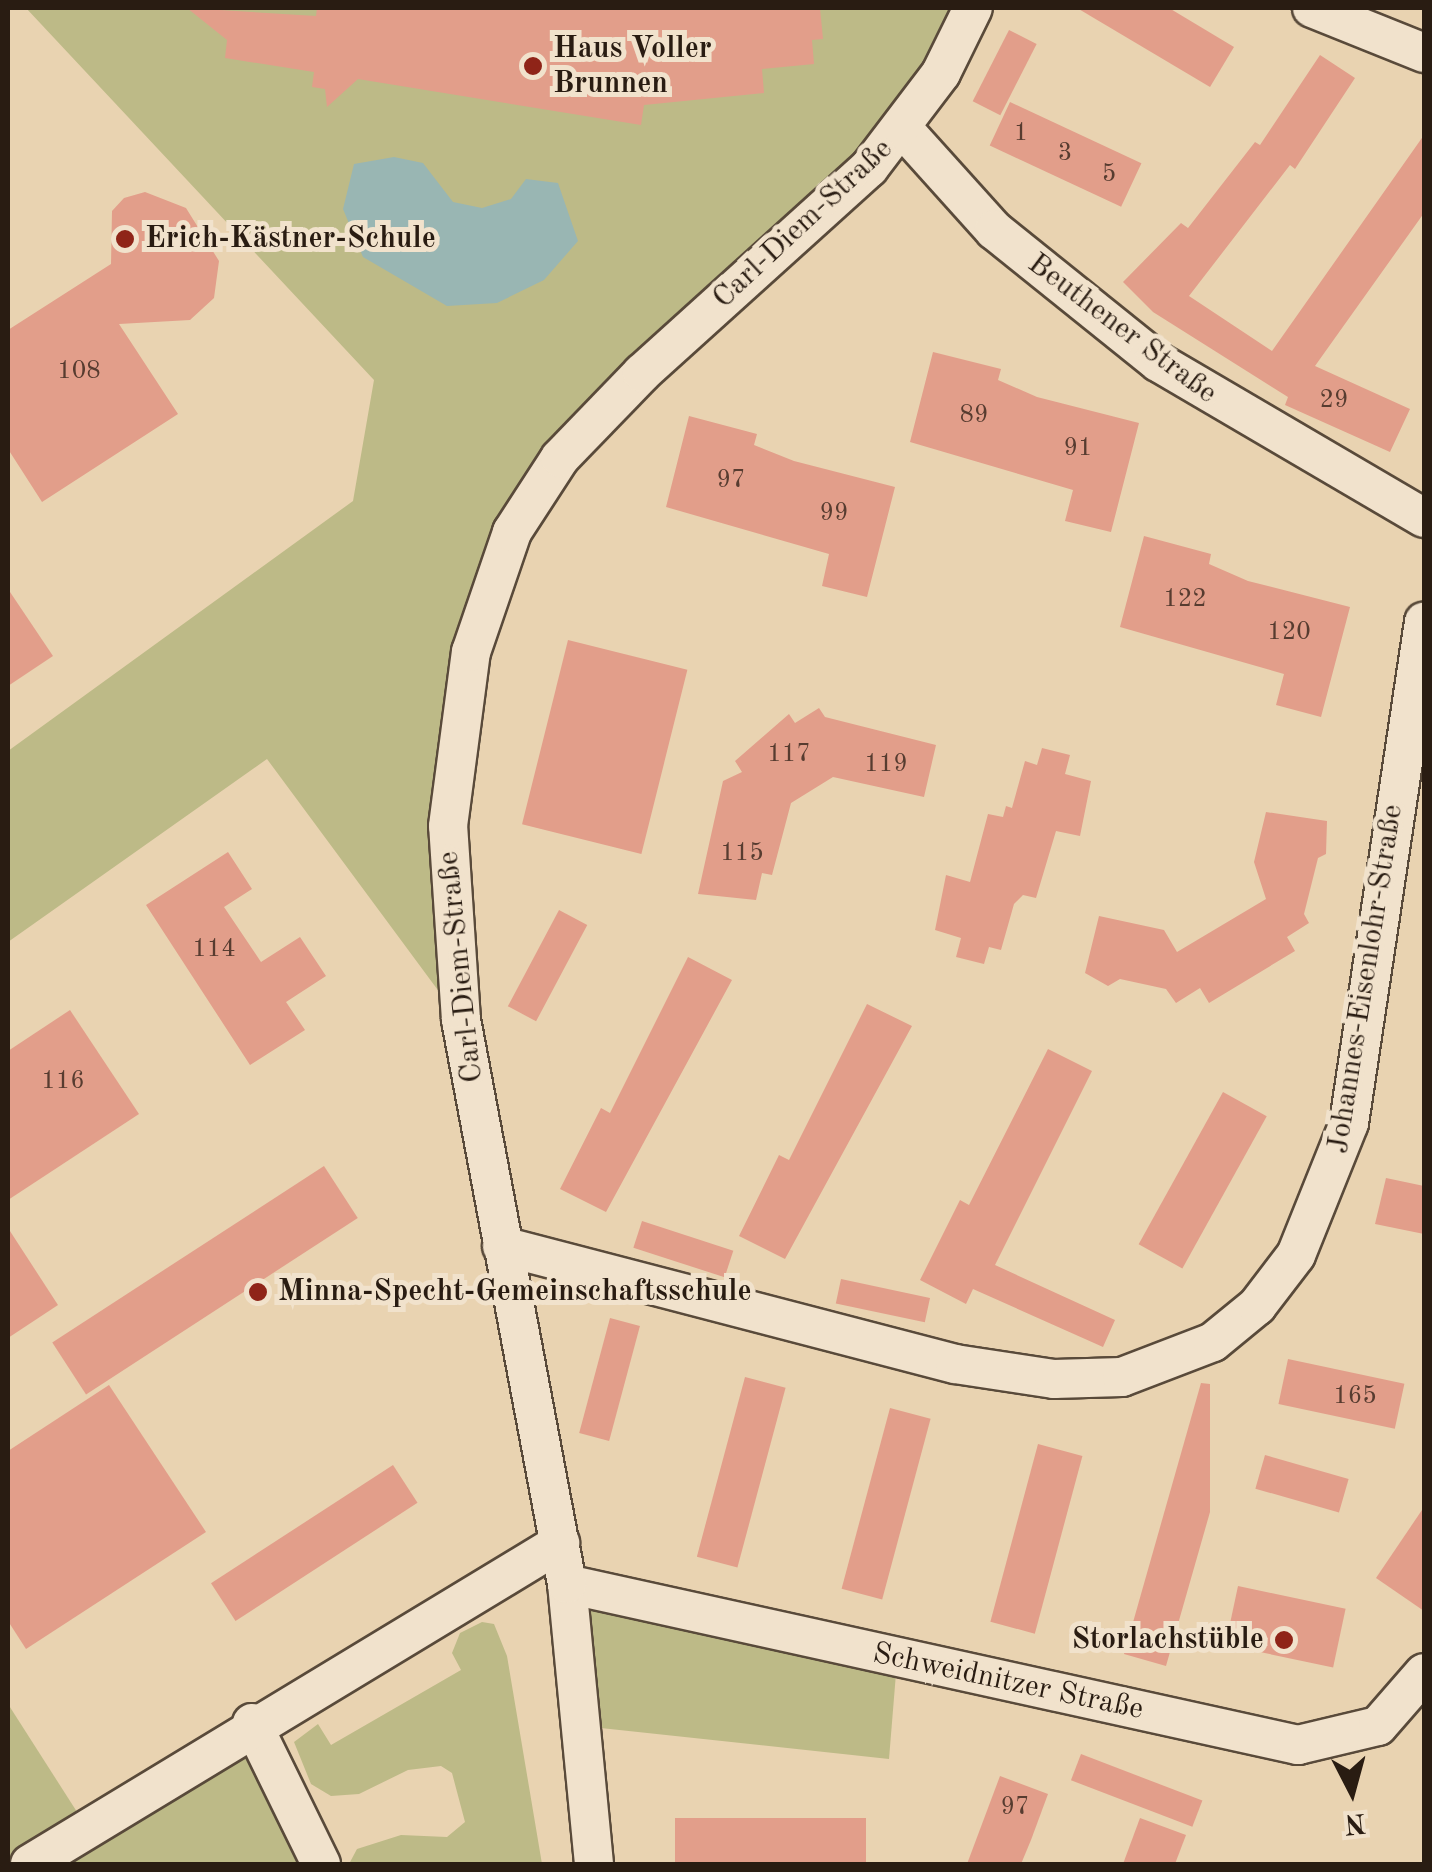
<!DOCTYPE html>
<meta charset="utf-8">
<style>
body{margin:0}
#map{position:relative;width:1432px;height:1872px;overflow:hidden;background:#e9d3b1;font-family:"Old Standard TT",serif}
div>[style]{position:absolute}
[style*='--x']{left:calc(var(--x)*1px);top:calc(var(--y)*1px);width:calc(var(--w)*1px);rotate:calc(var(--a)*1deg)}
.green>*{inset:0;background:#bdba87}
.water>*{inset:0;background:#99b6b3}
.building>*{inset:0;background:#e29e8a;transform-origin:0 0}
.roads{filter:drop-shadow(2px 0 #594a3a) drop-shadow(-2px 0 #594a3a) drop-shadow(0 2px #594a3a) drop-shadow(0 -2px #594a3a)}
.minor>*{height:38px;margin:-19px;padding:0 19px;transform-origin:19px;border-radius:19px;background:#f1e2cc}
.dots>*{width:28px;height:28px;translate:-50% -50%;box-sizing:border-box;border:5px solid #f1e2cc;border-radius:50%}
span{translate:-50% -50%;white-space:nowrap;text-align:center;line-height:1.15;-webkit-text-stroke:10px #f1e2cc;paint-order:stroke}
.number-label{font-size:25px;color:#573c30}
.number-label span{-webkit-text-stroke-width:0}
.poi-label{font-size:30px;color:#291c12;font-weight:700}
.left{translate:0 -50%;text-align:left}
.right{translate:-100% -50%;text-align:right}
.street-label{font-size:30px;color:#291c12}
.frame{position:absolute;inset:0;border:10px solid #291c12;pointer-events:none}
.north{position:absolute;left:1302px;top:1742px;width:100px;height:100px;-webkit-text-stroke:8px #f1e2cc;paint-order:stroke;rotate:174deg;font-size:28px;font-weight:700;line-height:40px;text-align:center;color:#291c12}
.north::after{content:'';display:block;margin:auto;width:35px;height:45px;background:#291c12;clip-path:polygon(50% 0,100% 100%,50% 72%,0 100%)}
</style>
<div id="map">
<div class="green">
<i style="clip-path:polygon(26px 8px,972px 8px,941px 73px,582px 432px,471px 652px,460px 1020px,267px 759px,8px 942px,8px 751px,353px 501px,374px 380px)"></i>
<i style="clip-path:polygon(569px 1591px,897px 1661px,889px 1759px,582px 1726px)"></i>
<i style="clip-path:polygon(482px 1622px,494px 1624px,507px 1656px,542px 1864px,349px 1864px,357px 1849px,401px 1835px,447px 1837px,465px 1822px,452px 1773px,441px 1766px,408px 1770px,359px 1794px,331px 1796px,311px 1784px,294px 1742px,318px 1724px,331px 1745px,461px 1670px,452px 1653px,460px 1633px)"></i>
<i style="clip-path:polygon(8px 1704px,86px 1826px,25px 1864px,8px 1864px)"></i>
<i style="clip-path:polygon(252px 1726px,319px 1864px,34px 1864px)"></i>
</div>
<div class="water">
<i style="clip-path:polygon(394px 157px,423px 163px,453px 202px,482px 208px,511px 199px,526px 179px,558px 183px,578px 241px,544px 280px,497px 303px,447px 306px,363px 257px,343px 209px,354px 164px)"></i>
</div>
<div class="building">
<i style="clip-path:polygon(187px 8px,316px 16px,317px 8px,820px 8px,823px 39px,812px 40px,814px 64px,762px 69px,764px 93px,644px 105px,641px 125px,358px 79px,327px 107px,325px 89px,312px 87px,314px 72px,225px 58px,227px 40px)"></i>
<i style="clip-path:polygon(1077px 8px,1169px 8px,1234px 47px,1210px 87px)"></i>
<i style="left:1009px;top:30px;width:31px;height:80px;rotate:27deg"></i>
<i style="clip-path:polygon(1320px 55px,1355px 78px,1295px 169px,1290px 165px,1189px 296px,1272px 351px,1424px 135px,1424px 213px,1315px 366px,1410px 409px,1390px 452px,1285px 405px,1288px 397px,1153px 312px,1123px 282px,1181px 223px,1188px 228px,1255px 142px,1260px 145px)"></i>
<i style="left:1010px;top:102px;width:145px;height:48px;rotate:25deg"></i>
<i style="clip-path:polygon(145px 192px,186px 208px,219px 261px,214px 298px,190px 320px,119px 324px,178px 414px,42px 502px,8px 449px,8px 330px,111px 264px,112px 211px,124px 198px)"></i>
<i style="clip-path:polygon(933px 352px,1001px 369px,998px 380px,1037px 397px,1139px 423px,1111px 532px,1065px 521px,1073px 490px,910px 442px)"></i>
<i style="clip-path:polygon(689px 416px,757px 434px,754px 445px,794px 461px,895px 487px,867px 597px,822px 586px,829px 554px,666px 507px)"></i>
<i style="clip-path:polygon(1144px 536px,1211px 554px,1209px 564px,1248px 581px,1350px 607px,1321px 717px,1276px 705px,1284px 674px,1120px 627px)"></i>
<i style="clip-path:polygon(8px 589px,53px 656px,8px 686px)"></i>
<i style="left:568px;top:640px;width:123px;height:190px;rotate:14deg"></i>
<i style="clip-path:polygon(819px 708px,825px 717px,936px 745px,924px 797px,833px 777px,791px 803px,772px 875px,762px 873px,756px 900px,698px 894px,723px 781px,742px 772px,735px 761px,789px 714px,795px 723px)"></i>
<i style="clip-path:polygon(1042px 748px,1070px 755px,1065px 774px,1091px 781px,1080px 836px,1056px 831px,1036px 898px,1023px 895px,1014px 904px,1001px 950px,989px 947px,984px 964px,956px 957px,961px 938px,935px 930px,946px 875px,970px 882px,988px 814px,1003px 817px,1006px 806px,1012px 808px,1025px 761px,1037px 765px)"></i>
<i style="clip-path:polygon(1266px 812px,1327px 821px,1326px 854px,1318px 858px,1304px 914px,1309px 923px,1287px 937px,1295px 951px,1209px 1003px,1200px 988px,1176px 1003px,1166px 989px,1120px 979px,1108px 986px,1085px 973px,1099px 916px,1164px 930px,1177px 952px,1266px 899px,1254px 862px)"></i>
<i style="clip-path:polygon(228px 852px,252px 889px,224px 907px,261px 962px,300px 937px,326px 976px,286px 1002px,305px 1030px,250px 1065px,146px 905px)"></i>
<i style="left:559px;top:910px;width:32px;height:109px;rotate:28deg"></i>
<i style="clip-path:polygon(688px 957px,732px 980px,606px 1212px,560px 1189px,601px 1108px,610px 1113px)"></i>
<i style="clip-path:polygon(867px 1004px,912px 1026px,785px 1259px,739px 1236px,779px 1155px,789px 1160px)"></i>
<i style="clip-path:polygon(70px 1010px,139px 1114px,8px 1200px,8px 1051px)"></i>
<i style="clip-path:polygon(1048px 1049px,1092px 1071px,995px 1265px,1115px 1320px,1103px 1347px,973px 1289px,966px 1304px,920px 1280px,960px 1200px,969px 1205px)"></i>
<i style="left:1223px;top:1092px;width:50px;height:174px;rotate:29deg"></i>
<i style="left:324px;top:1166px;width:62px;height:324px;rotate:57deg"></i>
<i style="clip-path:polygon(1386px 1178px,1424px 1186px,1424px 1234px,1375px 1224px)"></i>
<i style="left:642px;top:1221px;width:96px;height:28px;rotate:18deg"></i>
<i style="clip-path:polygon(8px 1228px,58px 1305px,8px 1338px)"></i>
<i style="left:841px;top:1279px;width:91px;height:25px;rotate:12deg"></i>
<i style="left:610px;top:1318px;width:31px;height:119px;rotate:15deg"></i>
<i style="left:1288px;top:1359px;width:119px;height:46px;rotate:12deg"></i>
<i style="left:745px;top:1377px;width:42px;height:186px;rotate:15deg"></i>
<i style="clip-path:polygon(1201px 1383px,1210px 1384px,1210px 1512px,1166px 1666px,1124px 1654px)"></i>
<i style="clip-path:polygon(109px 1385px,206px 1532px,26px 1649px,8px 1621px,8px 1451px)"></i>
<i style="left:890px;top:1408px;width:42px;height:187px;rotate:15deg"></i>
<i style="left:1038px;top:1444px;width:46px;height:184px;rotate:15deg"></i>
<i style="left:1265px;top:1455px;width:87px;height:35px;rotate:16deg"></i>
<i style="left:393px;top:1465px;width:45px;height:217px;rotate:57deg"></i>
<i style="clip-path:polygon(1424px 1507px,1424px 1611px,1376px 1578px)"></i>
<i style="left:1238px;top:1586px;width:110px;height:60px;rotate:12deg"></i>
<i style="left:1081px;top:1754px;width:130px;height:28px;rotate:21deg"></i>
<i style="clip-path:polygon(1000px 1776px,1048px 1794px,1031px 1840px,1021px 1864px,967px 1864px)"></i>
<i style="left:866px;top:1818px;width:46px;height:191px;rotate:90deg"></i>
<i style="clip-path:polygon(1140px 1818px,1186px 1835px,1175px 1864px,1123px 1864px)"></i>
</div>
<div class="roads">
<div class="minor">
<i style="--x:1312;--y:8;--w:121;--a:21.9"></i>
<i style="--x:904;--y:130;--w:135;--a:48"></i>
<i style="--x:994;--y:230;--w:211;--a:38.8"></i>
<i style="--x:1158;--y:362;--w:308;--a:30.4"></i>
<i style="--x:502;--y:1246;--w:468;--a:14.6"></i>
<i style="--x:955;--y:1364;--w:100;--a:8.6"></i>
<i style="--x:1054;--y:1379;--w:68;--a:-1.7"></i>
<i style="--x:1122;--y:1377;--w:97;--a:-21"></i>
<i style="--x:1213;--y:1342;--w:57;--a:-39.3"></i>
<i style="--x:1257;--y:1306;--w:64;--a:-52.6"></i>
<i style="--x:1296;--y:1255;--w:142;--a:-68.1"></i>
<i style="--x:1349;--y:1123;--w:507;--a:-81.49"></i>
<i style="--x:567;--y:1584;--w:749;--a:12.42"></i>
<i style="--x:1298;--y:1745;--w:82;--a:-13.4"></i>
<i style="--x:1378;--y:1726;--w:70;--a:-49"></i>
<i style="--x:252;--y:1723;--w:157;--a:63.9"></i>
<i style="--x:30;--y:1864;--w:620;--a:-31.2"></i>
<i style="--x:594;--y:1864;--w:281;--a:-95.5"></i>
<i style="--x:567;--y:1584;--w:574;--a:-100.64"></i>
<i style="--x:461;--y:1020;--w:194;--a:-93.8"></i>
<i style="--x:448;--y:826;--w:176;--a:-82.5"></i>
<i style="--x:471;--y:652;--w:127;--a:-71.1"></i>
<i style="--x:512;--y:532;--w:88;--a:-57"></i>
<i style="--x:560;--y:458;--w:118;--a:-46"></i>
<i style="--x:642;--y:373;--w:306;--a:-42.1"></i>
<i style="--x:869;--y:168;--w:119;--a:-52.8"></i>
<i style="--x:941;--y:73;--w:72;--a:-63.8"></i>
</div>
</div>
<div class="dots">
<i style="left:533px;top:66px;background:#8f2418"></i>
<i style="left:125px;top:239px;background:#8f2418"></i>
<i style="left:258px;top:1292px;background:#8f2418"></i>
<i style="left:1284px;top:1640px;background:#8f2418"></i>
</div>
<div class="number-label">
<span style="left:1021px;top:134px">1</span>
<span style="left:1065px;top:154px">3</span>
<span style="left:1109px;top:175px">5</span>
<span style="left:79px;top:372px">108</span>
<span style="left:1334px;top:401px">29</span>
<span style="left:974px;top:416px">89</span>
<span style="left:1078px;top:449px">91</span>
<span style="left:731px;top:481px">97</span>
<span style="left:834px;top:514px">99</span>
<span style="left:1185px;top:600px">122</span>
<span style="left:1289px;top:633px">120</span>
<span style="left:789px;top:755px">117</span>
<span style="left:886px;top:765px">119</span>
<span style="left:742px;top:854px">115</span>
<span style="left:214px;top:950px">114</span>
<span style="left:63px;top:1082px">116</span>
<span style="left:1355px;top:1397px">165</span>
<span style="left:1015px;top:1808px">97</span>
</div>
<div class="poi-label">
<span class="left" style="left:553px;top:66px">Haus Voller<br>Brunnen</span>
<span class="left" style="left:145px;top:239px">Erich-Kästner-Schule</span>
<span class="left" style="left:278px;top:1292px">Minna-Specht-Gemeinschaftsschule</span>
<span class="right" style="left:1264px;top:1640px">Storlachstüble</span>
</div>
<div class="street-label">
<span style="left:803px;top:224px;rotate:-43deg">Carl-Diem-Straße</span>
<span style="left:1122px;top:329px;rotate:37deg">Beuthener Straße</span>
<span style="left:461px;top:967px;rotate:-96deg">Carl-Diem-Straße</span>
<span style="left:1366px;top:979px;rotate:-81deg">Johannes-Eisenlohr-Straße</span>
<span style="left:1008px;top:1682px;rotate:12deg">Schweidnitzer Straße</span>
</div>
<div class="frame"></div>
<div class="north">N</div>
</div>
